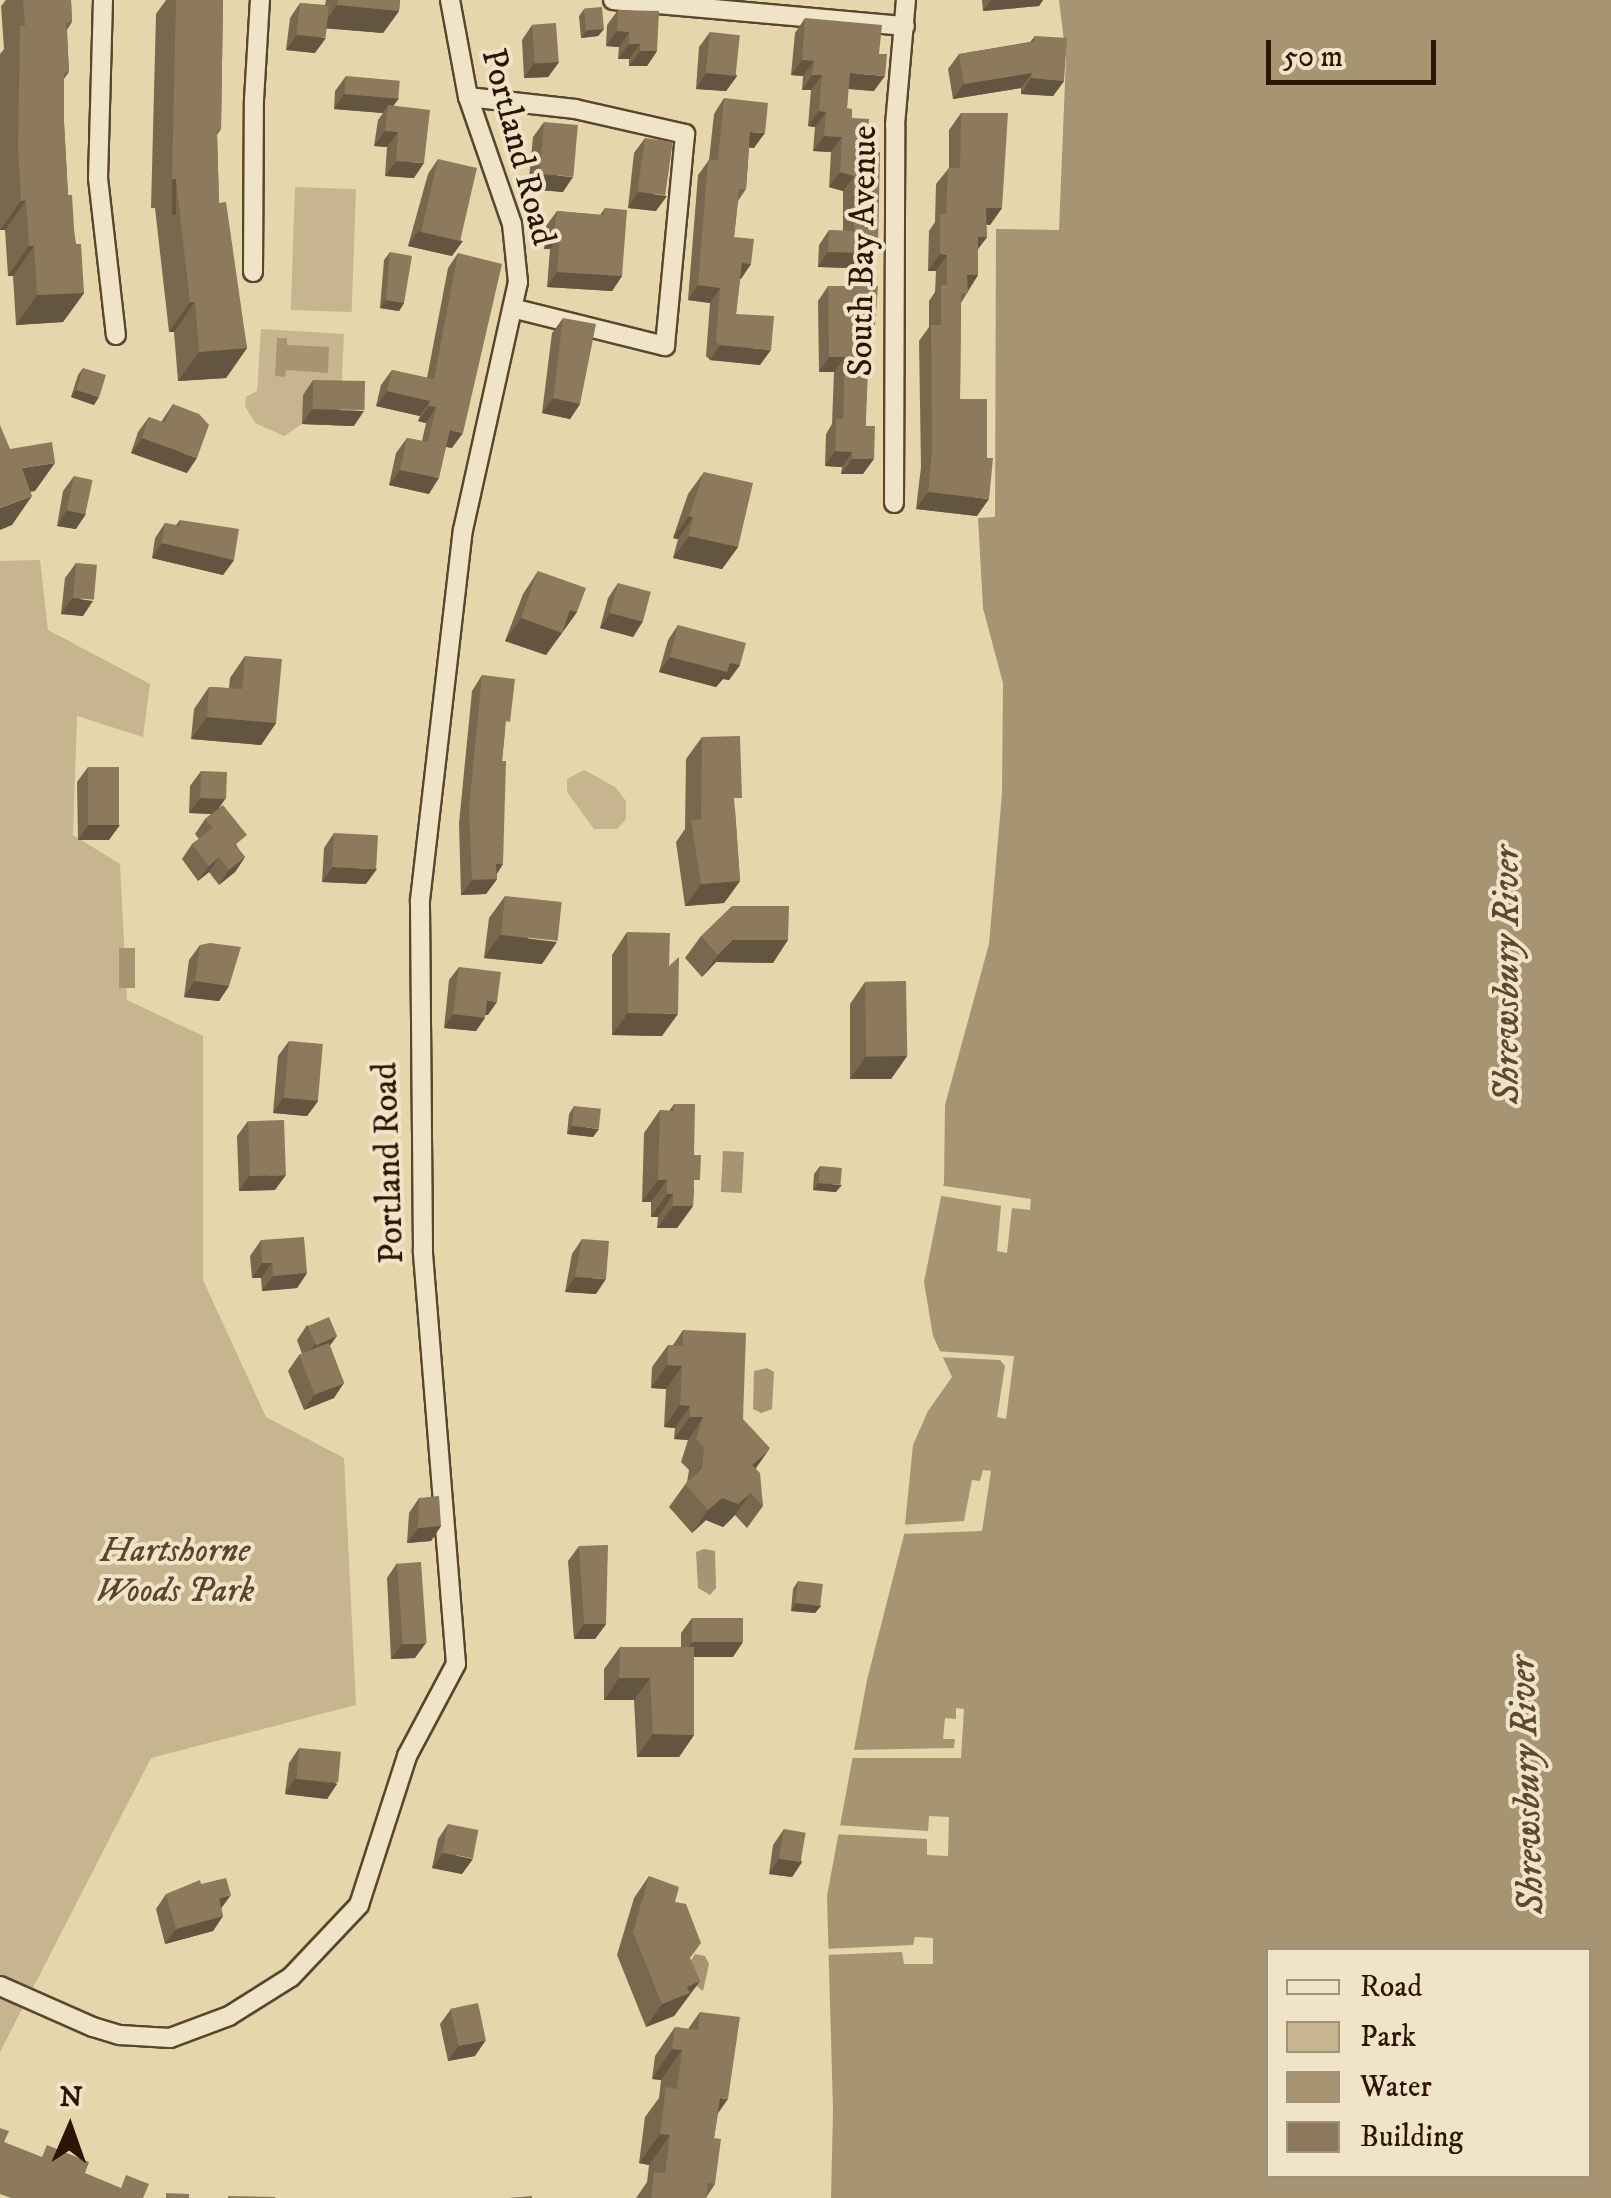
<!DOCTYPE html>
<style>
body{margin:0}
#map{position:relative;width:1611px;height:2198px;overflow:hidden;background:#e6d6ab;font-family:"IM FELL DW Pica",serif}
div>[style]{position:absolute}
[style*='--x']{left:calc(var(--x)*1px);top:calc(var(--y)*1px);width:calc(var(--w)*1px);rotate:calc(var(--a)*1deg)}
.green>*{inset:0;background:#c6b58f;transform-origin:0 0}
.water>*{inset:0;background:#a79472;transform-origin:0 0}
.pier>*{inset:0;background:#e6d6ab}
.roads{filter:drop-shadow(2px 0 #5a452e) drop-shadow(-2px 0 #5a452e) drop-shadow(0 2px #5a452e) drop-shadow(0 -2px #5a452e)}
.street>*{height:18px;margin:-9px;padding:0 9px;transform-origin:9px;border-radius:9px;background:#efe4c8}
.wall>*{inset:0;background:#79684e}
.shaded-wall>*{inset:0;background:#635540;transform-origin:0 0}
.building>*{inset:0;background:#8d795b;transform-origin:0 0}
span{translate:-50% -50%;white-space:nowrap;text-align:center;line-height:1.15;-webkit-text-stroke:8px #efe4c8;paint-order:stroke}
.street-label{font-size:35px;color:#2c1504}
.park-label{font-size:35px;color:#5a452e;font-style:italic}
.water-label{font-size:38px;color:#5d4830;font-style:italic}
.legend{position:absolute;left:1266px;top:1948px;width:325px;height:230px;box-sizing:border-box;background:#efe4c8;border:2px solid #a1917a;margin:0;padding:12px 18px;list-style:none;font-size:30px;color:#2c1504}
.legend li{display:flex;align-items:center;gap:20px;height:50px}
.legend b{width:50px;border:2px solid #a1917a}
.north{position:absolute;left:20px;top:2078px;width:100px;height:100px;-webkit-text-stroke:8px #efe4c8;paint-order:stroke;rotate:2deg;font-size:28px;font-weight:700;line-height:40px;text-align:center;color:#2c1504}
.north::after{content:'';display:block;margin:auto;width:35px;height:45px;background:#2c1504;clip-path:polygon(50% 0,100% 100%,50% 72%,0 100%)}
.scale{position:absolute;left:1266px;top:40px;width:170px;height:45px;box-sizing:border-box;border:5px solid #2c1504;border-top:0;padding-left:12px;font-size:30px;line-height:35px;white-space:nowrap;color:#2c1504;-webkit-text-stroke:8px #efe4c8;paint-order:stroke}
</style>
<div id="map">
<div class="green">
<i style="left:295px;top:187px;width:61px;height:123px;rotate:2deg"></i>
<i style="clip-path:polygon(261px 329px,344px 334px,341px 395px,355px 396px,354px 426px,302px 424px,284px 436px,255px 423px,245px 406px,246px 397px,257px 391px)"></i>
<i style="clip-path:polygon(40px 560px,48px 630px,150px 684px,143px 737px,77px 716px,73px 835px,120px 864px,127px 1000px,203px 1036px,203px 1280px,266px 1417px,344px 1458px,356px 1705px,151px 1758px,0 2052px,0 561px)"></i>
<i style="clip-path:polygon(584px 770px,615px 787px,626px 801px,626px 819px,617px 829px,594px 829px,567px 792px,567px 779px)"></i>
</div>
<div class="water">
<i style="clip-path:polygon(evenodd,1059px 0,1611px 0,1611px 2198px,831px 2198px,833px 2110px,827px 1896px,867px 1680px,904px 1535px,913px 1445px,928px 1411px,952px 1377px,933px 1336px,924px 1282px,944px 1182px,945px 1105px,989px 944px,1002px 793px,1003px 683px,983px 608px,978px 518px,995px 517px,996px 229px,1059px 230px,1066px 58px,1059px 0,1268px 1950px,1588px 1950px,1588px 2176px,1268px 2176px,1268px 1950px)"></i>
<i style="clip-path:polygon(277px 338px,287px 338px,287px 345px,329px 347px,328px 373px,286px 370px,285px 377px,275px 376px)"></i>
<i style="left:119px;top:948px;width:16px;height:40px"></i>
<i style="left:723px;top:1151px;width:21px;height:41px;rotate:3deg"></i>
<i style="clip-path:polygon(767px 1368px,774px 1372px,772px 1409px,761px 1413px,753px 1409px,754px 1371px)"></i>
<i style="clip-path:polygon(704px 1549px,715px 1551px,716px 1588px,710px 1595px,698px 1588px,696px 1552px)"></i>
<i style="clip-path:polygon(695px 1954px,705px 1956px,709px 1964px,703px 1991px,691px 1982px,690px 1962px)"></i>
</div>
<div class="pier">
<i style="clip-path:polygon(938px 1185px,1031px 1199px,1030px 1210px,1012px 1208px,1007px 1253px,997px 1251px,1001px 1206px,936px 1195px)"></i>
<i style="clip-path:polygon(934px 1351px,1014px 1356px,1006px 1419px,997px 1417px,1005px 1366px,1000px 1360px,937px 1357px)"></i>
<i style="clip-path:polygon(983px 1470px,991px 1471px,982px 1531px,899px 1534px,900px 1525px,964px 1521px,972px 1480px,980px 1481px)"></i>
<i style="clip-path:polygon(956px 1708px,964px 1709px,961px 1758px,847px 1758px,849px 1750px,954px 1748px,955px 1739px,943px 1739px,945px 1718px,956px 1719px)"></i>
<i style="clip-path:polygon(929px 1816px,949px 1817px,948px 1856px,927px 1855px,927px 1839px,833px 1834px,835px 1825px,928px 1831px)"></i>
<i style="clip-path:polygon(915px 1937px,933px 1938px,933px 1964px,904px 1964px,902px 1952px,824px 1955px,824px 1949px,913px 1945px)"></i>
</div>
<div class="roads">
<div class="street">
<i style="--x:103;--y:0;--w:178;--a:91.6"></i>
<i style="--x:98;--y:178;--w:158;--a:83.5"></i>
<i style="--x:613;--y:0;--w:293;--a:5.1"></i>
<i style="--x:468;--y:97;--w:108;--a:6.4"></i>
<i style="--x:575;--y:109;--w:113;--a:12.8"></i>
<i style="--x:685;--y:134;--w:213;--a:95.4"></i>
<i style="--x:665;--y:346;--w:154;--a:-166.1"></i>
<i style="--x:253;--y:272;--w:172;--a:-89.7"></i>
<i style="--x:254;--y:100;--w:100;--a:-86.6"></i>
<i style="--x:894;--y:503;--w:378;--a:-89.8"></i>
<i style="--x:895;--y:125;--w:125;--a:-85"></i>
<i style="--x:0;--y:1986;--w:102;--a:23.8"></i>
<i style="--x:93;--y:2027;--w:28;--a:17"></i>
<i style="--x:120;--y:2035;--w:50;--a:3.4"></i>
<i style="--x:170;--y:2038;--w:63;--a:-20.4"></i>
<i style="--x:229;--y:2016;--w:73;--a:-32.2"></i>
<i style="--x:291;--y:1977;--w:99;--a:-46.6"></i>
<i style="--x:359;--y:1905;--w:157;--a:-72.1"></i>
<i style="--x:407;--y:1756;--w:104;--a:-62"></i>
<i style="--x:456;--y:1664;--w:415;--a:-94.6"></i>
<i style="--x:423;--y:1250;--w:350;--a:-90.5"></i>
<i style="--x:420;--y:900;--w:372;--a:-83.4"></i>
<i style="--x:463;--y:530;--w:254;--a:-77.5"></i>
<i style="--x:518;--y:282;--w:58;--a:-95.9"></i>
<i style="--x:512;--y:224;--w:134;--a:-109.1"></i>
<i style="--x:468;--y:97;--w:99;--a:-100.5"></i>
</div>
</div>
<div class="wall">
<i style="clip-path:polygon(6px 0,71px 0,72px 22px,67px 30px,69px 72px,64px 79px,64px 122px,68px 195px,84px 293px,63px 322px,16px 325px,13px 276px,8px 276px,5px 230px,0 230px,0 54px,4px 49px,1px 6px)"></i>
<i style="clip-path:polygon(166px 0,223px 0,221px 129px,217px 135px,219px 203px,247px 348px,226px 378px,178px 381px,174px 332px,169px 332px,155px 208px,151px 208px,156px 14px)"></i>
<i style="clip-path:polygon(326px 0,400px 0,399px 11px,383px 33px,327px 28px,315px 53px,286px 50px,290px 18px,300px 3px,325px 5px)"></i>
<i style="clip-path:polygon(982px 0,1043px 0,1039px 6px,983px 11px)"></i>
<i style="clip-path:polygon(584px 9px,604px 29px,598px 36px,581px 38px,579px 16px)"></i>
<i style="clip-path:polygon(618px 10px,657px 51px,647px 66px,629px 66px,629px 59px,618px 59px,619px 47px,606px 46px,607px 25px)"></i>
<i style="clip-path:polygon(805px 18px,874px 91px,848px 89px,847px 108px,866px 152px,868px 261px,857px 260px,851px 268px,818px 267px,819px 245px,829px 230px,843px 231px,843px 191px,829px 187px,831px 152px,813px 151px,815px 127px,808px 126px,811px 90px,802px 90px,803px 76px,791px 75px,795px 33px)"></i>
<i style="clip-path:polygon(532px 25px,559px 62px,548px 77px,524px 78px,522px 40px)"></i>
<i style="clip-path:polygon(710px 32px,737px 76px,726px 91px,696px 89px,699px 47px)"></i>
<i style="clip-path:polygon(1035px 36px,1064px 81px,1053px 96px,1021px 94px,1021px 88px,953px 99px,948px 69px,959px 54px,1030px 42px)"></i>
<i style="clip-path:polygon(346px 76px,399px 98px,394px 105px,414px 178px,385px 176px,387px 147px,374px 146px,378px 120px,383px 113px,334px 109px,335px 91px)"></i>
<i style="clip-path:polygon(724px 98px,754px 148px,749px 147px,746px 189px,738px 201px,734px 237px,751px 264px,740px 279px,736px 314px,760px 365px,710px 360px,706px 356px,710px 303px,688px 300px,698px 175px,709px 160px,714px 114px)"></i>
<i style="clip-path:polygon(961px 113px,1002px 208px,990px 225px,986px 224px,987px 237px,978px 249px,978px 275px,961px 303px,960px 399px,977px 516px,916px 509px,921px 467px,919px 341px,929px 327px,929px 301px,935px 292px,936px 271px,928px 271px,929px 231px,935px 222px,936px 184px,949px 168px,949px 130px)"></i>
<i style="clip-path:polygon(544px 122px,563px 192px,528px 189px,533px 137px)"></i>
<i style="clip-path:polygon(645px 138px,656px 211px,628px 208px,634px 153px)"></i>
<i style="clip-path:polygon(438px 159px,452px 256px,408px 246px,428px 174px)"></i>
<i style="clip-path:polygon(605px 208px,622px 276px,612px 291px,547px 287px,550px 249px,544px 249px,546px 226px,557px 211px,600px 215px)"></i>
<i style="clip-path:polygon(390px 252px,404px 303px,399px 311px,380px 308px,384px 260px)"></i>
<i style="clip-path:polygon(458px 253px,452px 448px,446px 447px,429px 494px,389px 485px,396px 453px,407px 438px,422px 441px,426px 423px,418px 421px,420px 416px,376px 406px,381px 385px,392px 370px,427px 378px,448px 268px)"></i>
<i style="clip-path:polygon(828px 286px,869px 333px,863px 474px,841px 474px,842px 467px,825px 466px,826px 434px,832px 424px,834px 372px,819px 372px,818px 301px)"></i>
<i style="clip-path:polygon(563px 318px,580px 404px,570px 419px,542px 413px,552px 333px)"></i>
<i style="clip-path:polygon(83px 368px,94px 405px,71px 397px,78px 375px)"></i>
<i style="clip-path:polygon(313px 380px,354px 426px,302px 424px,303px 395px)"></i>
<i style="clip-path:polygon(173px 404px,187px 473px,131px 453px,138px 432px,149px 417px,161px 422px)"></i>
<i style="clip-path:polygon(704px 472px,738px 547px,722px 569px,673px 558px,678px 539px,673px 538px,688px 494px)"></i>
<i style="clip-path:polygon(74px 476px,76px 529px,57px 526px,63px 491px)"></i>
<i style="clip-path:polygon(180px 520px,234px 560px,223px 575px,152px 558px,155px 538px,165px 523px,176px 525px)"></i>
<i style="clip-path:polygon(76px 563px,83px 616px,61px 614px,65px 578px)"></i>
<i style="clip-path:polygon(538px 571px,577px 612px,546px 655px,505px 641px,523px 594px)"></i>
<i style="clip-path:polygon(618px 583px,643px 621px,633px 637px,600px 628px,608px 598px)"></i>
<i style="clip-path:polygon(678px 625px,740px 665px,729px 680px,723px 679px,716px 687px,659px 672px,668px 640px)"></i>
<i style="clip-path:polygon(245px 656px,276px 723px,261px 745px,191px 739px,194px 709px,209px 687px,229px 688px,230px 678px)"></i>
<i style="clip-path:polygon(482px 675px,505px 730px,502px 761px,503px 864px,497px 874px,497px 879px,486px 894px,461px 895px,459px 823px,472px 691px)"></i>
<i style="clip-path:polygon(702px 737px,735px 809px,740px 881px,724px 903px,685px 906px,676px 842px,685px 829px,686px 759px)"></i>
<i style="clip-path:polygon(88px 767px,109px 840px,78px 840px,77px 782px)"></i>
<i style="clip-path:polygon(201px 771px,225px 799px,219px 808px,238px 848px,245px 857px,235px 872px,219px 885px,209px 872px,198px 881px,182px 859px,192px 844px,199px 839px,195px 834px,205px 819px,211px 814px,189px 813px,190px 786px)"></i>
<i style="clip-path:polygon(334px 833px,366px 884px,322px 882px,324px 848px)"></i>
<i style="clip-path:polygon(505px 896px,542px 964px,484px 958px,489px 918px)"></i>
<i style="clip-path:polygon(627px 932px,669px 966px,662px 1036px,612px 1035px,612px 955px)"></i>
<i style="clip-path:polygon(701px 936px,773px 963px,716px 962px,702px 977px,685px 958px)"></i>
<i style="clip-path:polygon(200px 945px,229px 986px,219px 1001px,184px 997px,189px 960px)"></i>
<i style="clip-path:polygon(459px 967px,488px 1015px,485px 1015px,476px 1031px,444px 1028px,449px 980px)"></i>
<i style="clip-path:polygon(865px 982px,907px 1056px,891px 1079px,850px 1079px,850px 1004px)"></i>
<i style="clip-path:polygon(289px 1041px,318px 1101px,307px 1116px,273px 1113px,278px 1056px)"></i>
<i style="clip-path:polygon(674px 1104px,694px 1190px,693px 1206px,677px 1228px,657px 1228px,658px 1217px,651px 1217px,651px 1202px,642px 1202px,644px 1133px,660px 1110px,669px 1111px)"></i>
<i style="clip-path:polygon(574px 1106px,593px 1137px,567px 1134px,569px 1114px)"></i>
<i style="clip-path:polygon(248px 1121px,275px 1190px,239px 1191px,237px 1136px)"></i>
<i style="clip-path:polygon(820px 1166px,836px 1192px,813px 1190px,814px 1174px)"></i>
<i style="clip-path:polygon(582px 1239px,596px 1294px,565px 1292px,572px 1254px)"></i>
<i style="clip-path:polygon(261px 1240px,307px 1273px,297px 1288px,262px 1291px,261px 1278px,252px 1278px,250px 1256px)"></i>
<i style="clip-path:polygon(307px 1325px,330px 1346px,334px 1398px,304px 1410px,288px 1371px,299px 1355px,302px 1354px,297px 1340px)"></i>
<i style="clip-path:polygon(683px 1330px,743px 1419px,756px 1468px,763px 1506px,747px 1528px,735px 1515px,723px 1527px,706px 1520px,692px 1533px,669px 1507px,687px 1482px,689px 1470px,681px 1462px,688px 1440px,674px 1439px,675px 1428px,664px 1427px,666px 1389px,651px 1388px,652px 1367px,668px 1345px,673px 1345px)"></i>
<i style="clip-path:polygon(419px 1498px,441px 1526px,431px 1541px,407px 1543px,409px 1513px)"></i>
<i style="clip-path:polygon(579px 1546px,606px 1624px,595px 1639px,574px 1639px,568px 1561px)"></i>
<i style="clip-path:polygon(397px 1563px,415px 1658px,391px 1659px,387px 1578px)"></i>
<i style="clip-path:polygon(798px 1581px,821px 1606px,815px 1613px,791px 1611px,793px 1589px)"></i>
<i style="clip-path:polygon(692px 1618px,733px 1657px,694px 1657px,694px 1735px,679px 1757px,637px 1757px,634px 1700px,604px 1700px,604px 1669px,620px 1647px,681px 1647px,681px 1633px)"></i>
<i style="clip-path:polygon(299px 1748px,337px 1784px,327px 1799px,285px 1794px,289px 1763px)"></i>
<i style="clip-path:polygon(448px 1824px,462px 1874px,432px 1868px,438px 1839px)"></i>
<i style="clip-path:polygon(784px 1829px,802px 1862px,792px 1877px,769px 1874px,773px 1845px)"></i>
<i style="clip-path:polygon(649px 1876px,675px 1902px,690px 1959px,700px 1981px,674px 2016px,646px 2027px,617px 1955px,634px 1898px)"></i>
<i style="clip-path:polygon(166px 1894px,221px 1908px,223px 1916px,213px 1931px,165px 1944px,156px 1909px)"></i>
<i style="clip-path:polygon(451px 2009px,475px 2056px,448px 2061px,440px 2024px)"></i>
<i style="clip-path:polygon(700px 2012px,718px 2113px,714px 2138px,715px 2184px,706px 2198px,636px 2198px,647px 2182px,649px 2165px,639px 2163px,645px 2117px,659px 2098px,661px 2080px,652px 2079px,655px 2056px,675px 2027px,688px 2029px)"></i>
</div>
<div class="shaded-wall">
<i style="clip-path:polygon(991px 0,1043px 0,1039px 6px,983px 11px)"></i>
<i style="clip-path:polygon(337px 5px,399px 11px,383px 33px,321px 28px)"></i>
<i style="clip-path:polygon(604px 29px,598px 36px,581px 38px,587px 30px)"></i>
<i style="clip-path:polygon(617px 31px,629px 32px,619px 47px,606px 46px)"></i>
<i style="clip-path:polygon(297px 35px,326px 38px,315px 53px,286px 50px)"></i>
<i style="clip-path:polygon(629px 44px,640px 44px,629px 59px,618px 59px)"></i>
<i style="clip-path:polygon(640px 51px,657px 51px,647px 66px,629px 66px)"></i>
<i style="clip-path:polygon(802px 60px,814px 61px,803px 76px,791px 75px)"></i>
<i style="clip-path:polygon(559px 62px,548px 77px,524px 78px,534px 63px)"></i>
<i style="clip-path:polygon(706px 73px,737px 76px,726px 91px,696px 89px)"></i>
<i style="clip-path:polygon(850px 73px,885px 76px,874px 91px,839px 88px)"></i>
<i style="clip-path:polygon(1032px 73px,1021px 88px,953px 99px,964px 84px)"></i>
<i style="clip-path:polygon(812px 75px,822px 75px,811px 90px,802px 90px)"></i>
<i style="clip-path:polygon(1031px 78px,1064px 81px,1053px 96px,1021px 94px)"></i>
<i style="clip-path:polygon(344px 94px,399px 98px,388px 113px,388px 105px,383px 113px,334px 109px)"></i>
<i style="clip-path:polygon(819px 111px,826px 112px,815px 127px,808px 126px)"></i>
<i style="clip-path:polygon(385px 131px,398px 132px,387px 147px,374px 146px)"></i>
<i style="clip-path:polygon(750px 132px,765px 133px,754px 148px,740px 147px)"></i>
<i style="clip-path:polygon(824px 136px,842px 137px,831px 152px,813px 151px)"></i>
<i style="clip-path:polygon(396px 161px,424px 163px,414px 178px,385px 176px)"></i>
<i style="clip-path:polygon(840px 172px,854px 176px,843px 191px,829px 187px)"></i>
<i style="clip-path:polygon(539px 174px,573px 177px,563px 192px,528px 189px)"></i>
<i style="left:172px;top:179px;width:4px;height:36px"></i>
<i style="clip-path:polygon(638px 192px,667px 196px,656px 211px,628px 208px)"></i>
<i style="clip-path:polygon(26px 200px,5px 230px,0 230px,21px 201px)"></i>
<i style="clip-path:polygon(986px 208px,1002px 208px,990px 225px,975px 224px)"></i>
<i style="clip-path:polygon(418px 231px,463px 241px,452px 256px,408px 246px)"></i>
<i style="clip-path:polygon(554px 234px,560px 235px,550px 249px,544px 249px)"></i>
<i style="clip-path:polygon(978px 237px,987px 237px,975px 253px)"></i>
<i style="clip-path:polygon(862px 245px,878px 246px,868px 261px,857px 260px,851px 268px,818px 267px,828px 252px)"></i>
<i style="clip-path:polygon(29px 246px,34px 246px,13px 276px,8px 276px)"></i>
<i style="clip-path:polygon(940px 254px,947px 255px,936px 271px,928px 271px)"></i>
<i style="clip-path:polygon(742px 263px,751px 264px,741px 279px,731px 278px)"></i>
<i style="clip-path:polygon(557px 272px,622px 276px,612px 291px,547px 287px)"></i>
<i style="clip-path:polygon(967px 275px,978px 275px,967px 292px)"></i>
<i style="clip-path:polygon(698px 285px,720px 288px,710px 303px,688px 300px)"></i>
<i style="clip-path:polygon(84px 293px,63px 322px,16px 325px,37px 295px)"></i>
<i style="clip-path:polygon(386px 300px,404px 303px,399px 311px,380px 308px)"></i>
<i style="clip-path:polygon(190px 302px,195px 302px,174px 332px,169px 332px)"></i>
<i style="clip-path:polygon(720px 345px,771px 350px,760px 365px,710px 360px)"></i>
<i style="clip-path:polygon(247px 348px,226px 378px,178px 381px,199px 352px)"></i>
<i style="clip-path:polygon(829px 357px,845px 357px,834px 372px,819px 372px)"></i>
<i style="clip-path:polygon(76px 390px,99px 397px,94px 405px,71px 397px)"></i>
<i style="clip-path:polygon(387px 391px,430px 401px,420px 416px,376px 406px)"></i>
<i style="clip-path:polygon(553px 398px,580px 404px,570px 419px,542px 413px)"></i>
<i style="clip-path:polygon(429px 406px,436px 407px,426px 423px,418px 421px)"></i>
<i style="clip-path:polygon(312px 409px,364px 411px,354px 426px,302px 424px)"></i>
<i style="clip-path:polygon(450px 430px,463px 433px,452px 448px,439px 445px)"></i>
<i style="clip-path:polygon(142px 438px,197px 458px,187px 473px,131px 453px)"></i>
<i style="clip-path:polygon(835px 451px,852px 452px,842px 467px,825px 466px)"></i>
<i style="clip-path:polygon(852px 459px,874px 459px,863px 474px,841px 474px)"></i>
<i style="clip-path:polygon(55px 463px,35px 491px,2px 497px,22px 468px)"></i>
<i style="clip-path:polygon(400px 470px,439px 478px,429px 494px,389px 485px)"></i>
<i style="clip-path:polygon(928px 492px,989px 499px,977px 516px,916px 509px)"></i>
<i style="clip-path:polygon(32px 496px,12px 525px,0 530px,0 508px)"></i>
<i style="clip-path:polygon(67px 510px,86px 514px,76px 529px,57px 526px)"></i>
<i style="clip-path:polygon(689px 516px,693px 517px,678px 539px,673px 538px)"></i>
<i style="clip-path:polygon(689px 536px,738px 547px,722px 569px,673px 558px)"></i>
<i style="clip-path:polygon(162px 543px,234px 560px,223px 575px,152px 558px)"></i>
<i style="clip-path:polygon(72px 598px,93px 601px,83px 616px,61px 614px)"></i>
<i style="clip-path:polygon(570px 610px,577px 612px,546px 655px,505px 641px,521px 618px)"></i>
<i style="clip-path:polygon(610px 613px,643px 621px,633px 637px,600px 628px)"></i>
<i style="clip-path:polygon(670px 657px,730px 663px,740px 665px,729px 680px,723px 679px,716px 687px,659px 672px)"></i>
<i style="clip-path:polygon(207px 717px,276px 723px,261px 745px,191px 739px)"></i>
<i style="clip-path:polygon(200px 798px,225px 799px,215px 814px,189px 813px)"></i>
<i style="clip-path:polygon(88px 825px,120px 825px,109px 840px,78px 840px)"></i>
<i style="clip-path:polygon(219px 857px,209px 872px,198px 881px,209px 866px)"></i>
<i style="clip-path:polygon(245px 857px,235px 872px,219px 885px,229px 870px)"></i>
<i style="clip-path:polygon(496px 864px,503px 864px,493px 879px,497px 879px,486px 894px,461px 895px,472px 880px)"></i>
<i style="clip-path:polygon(333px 867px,377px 869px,366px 884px,322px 882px)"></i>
<i style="clip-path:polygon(740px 881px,724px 903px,685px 906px,701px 884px)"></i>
<i style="clip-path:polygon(500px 935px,557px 942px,542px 964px,484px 958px)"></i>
<i style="clip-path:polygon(732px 940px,788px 940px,773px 963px,716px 962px,702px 977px,718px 955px)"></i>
<i style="clip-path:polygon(195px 981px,229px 986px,219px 1001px,184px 997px)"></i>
<i style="clip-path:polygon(487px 1000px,497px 1002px,488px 1015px,478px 1014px)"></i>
<i style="clip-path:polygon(628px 1013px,678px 1014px,662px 1036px,612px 1035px)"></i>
<i style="clip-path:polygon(453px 1014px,485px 1018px,476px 1031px,444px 1028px)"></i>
<i style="clip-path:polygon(866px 1056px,907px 1056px,891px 1079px,850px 1079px)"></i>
<i style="clip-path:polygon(283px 1098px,318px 1101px,307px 1116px,273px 1113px)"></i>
<i style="clip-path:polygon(572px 1126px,599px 1129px,593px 1137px,567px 1134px)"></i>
<i style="clip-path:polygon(286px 1175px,275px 1190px,239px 1191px,249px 1176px)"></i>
<i style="clip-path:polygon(658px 1180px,667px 1180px,651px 1202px,642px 1202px)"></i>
<i style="clip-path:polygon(818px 1183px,842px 1185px,836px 1192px,813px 1190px)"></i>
<i style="clip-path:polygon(667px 1194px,673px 1194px,658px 1217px,651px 1217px)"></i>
<i style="clip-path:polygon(673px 1206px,693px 1206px,677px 1228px,657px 1228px)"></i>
<i style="clip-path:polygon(262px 1263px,272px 1263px,261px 1278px,252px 1278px)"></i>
<i style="clip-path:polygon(307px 1273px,297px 1288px,262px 1291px,273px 1276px)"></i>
<i style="clip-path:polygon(575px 1277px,606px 1279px,596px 1294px,565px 1292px)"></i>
<i style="clip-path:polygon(337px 1336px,326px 1351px,304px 1359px,315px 1344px)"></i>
<i style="clip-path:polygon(667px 1365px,682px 1366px,666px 1389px,651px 1388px)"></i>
<i style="clip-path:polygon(344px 1383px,334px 1398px,304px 1410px,314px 1395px)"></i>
<i style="clip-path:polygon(680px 1405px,690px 1406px,675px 1428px,664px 1427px)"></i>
<i style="clip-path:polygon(690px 1417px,703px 1417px,688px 1440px,674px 1439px)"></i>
<i style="clip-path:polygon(770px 1448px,754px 1471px,752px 1465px)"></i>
<i style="clip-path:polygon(751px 1493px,735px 1515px,723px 1527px,706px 1520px,692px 1533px,708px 1510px,722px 1498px)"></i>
<i style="clip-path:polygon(441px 1526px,431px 1541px,407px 1543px,418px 1528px)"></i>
<i style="clip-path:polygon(796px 1603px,821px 1606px,815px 1613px,791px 1611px)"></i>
<i style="clip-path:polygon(584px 1624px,606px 1624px,595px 1639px,574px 1639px)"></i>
<i style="clip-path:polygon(692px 1642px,743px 1642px,733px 1657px,681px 1657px)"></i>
<i style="clip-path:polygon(426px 1643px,415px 1658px,391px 1659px,402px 1644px)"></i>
<i style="clip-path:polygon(619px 1678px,650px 1678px,634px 1700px,604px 1700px)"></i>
<i style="clip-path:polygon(653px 1734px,694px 1735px,679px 1757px,637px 1757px)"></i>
<i style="clip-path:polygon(295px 1779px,337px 1784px,327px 1799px,285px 1794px)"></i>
<i style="clip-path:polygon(443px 1853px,473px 1859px,462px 1874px,432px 1868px)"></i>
<i style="clip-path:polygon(779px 1859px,802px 1862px,792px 1877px,769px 1874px)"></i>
<i style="clip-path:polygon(231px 1895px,220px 1910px,219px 1898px)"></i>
<i style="clip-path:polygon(223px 1916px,213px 1931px,165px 1944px,176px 1929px)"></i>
<i style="clip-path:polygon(700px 1981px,674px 2016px,646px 2027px,662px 2004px,687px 1987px)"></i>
<i style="clip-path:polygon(486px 2040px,475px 2056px,448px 2061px,459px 2046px)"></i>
<i style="clip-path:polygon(672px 2049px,682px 2050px,661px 2080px,652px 2079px)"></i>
<i style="clip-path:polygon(720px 2098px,728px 2099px,707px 2129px)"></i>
<i style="clip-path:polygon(660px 2134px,670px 2135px,649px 2165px,639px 2163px)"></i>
</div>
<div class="building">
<i style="clip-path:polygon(23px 0,71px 0,72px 22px,66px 22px,69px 72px,64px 73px,64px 122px,68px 195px,72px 195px,75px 244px,81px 244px,84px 293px,37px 295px,34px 246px,29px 246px,26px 200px,21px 201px,18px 149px,20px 26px,25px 26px)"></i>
<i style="clip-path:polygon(176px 0,223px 0,221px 129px,217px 130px,219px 203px,226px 202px,247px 348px,199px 352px,195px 302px,190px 302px,176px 179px,172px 179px)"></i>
<i style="clip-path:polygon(338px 0,400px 0,399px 11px,337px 5px)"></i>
<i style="left:300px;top:3px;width:29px;height:32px;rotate:6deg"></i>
<i style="left:602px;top:7px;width:22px;height:18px;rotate:85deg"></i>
<i style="clip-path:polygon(618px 10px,659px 11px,657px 51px,640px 51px,640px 44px,629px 44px,629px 32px,617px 31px)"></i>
<i style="clip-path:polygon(805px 18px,882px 25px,879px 54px,887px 54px,885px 76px,850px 73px,847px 108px,852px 109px,852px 118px,869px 119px,866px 152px,880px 152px,878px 246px,862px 245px,862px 253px,828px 252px,829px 230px,854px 231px,854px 176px,840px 172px,842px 137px,824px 136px,826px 112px,819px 111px,822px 75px,812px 75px,814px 61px,802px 60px)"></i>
<i style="left:556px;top:23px;width:39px;height:24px;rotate:86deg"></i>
<i style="left:710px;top:32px;width:30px;height:41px;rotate:6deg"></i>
<i style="clip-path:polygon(1035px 36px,1067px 38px,1064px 81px,1031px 78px,1032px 73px,964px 84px,959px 54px,1034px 42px)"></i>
<i style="left:346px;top:76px;width:54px;height:18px;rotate:5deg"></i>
<i style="clip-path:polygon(724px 98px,768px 103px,765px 133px,750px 132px,746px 189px,739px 189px,734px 237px,754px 239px,751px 264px,742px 263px,736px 314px,774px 316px,771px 350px,720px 345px,716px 341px,720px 288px,698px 285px,708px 160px,718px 160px)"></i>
<i style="clip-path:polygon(388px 105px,430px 110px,424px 163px,396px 161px,398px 132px,385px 131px)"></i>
<i style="clip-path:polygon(961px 113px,1008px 113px,1002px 208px,986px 208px,987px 237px,978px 237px,978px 275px,967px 275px,968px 293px,961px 293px,960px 399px,987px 399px,987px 458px,993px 458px,989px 499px,928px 492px,932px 450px,931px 325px,941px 325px,941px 285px,947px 285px,947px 255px,940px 254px,940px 214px,946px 214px,948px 168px,960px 168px)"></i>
<i style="left:544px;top:122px;width:34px;height:52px;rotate:5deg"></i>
<i style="left:645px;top:138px;width:28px;height:54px;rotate:8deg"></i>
<i style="left:438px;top:159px;width:40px;height:75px;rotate:13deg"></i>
<i style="clip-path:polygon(605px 208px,627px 210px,622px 276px,557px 272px,560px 235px,554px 234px,557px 211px,604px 215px)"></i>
<i style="clip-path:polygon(390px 252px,412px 256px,404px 303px,386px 300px)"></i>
<i style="clip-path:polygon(458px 253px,502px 264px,463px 433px,450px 430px,439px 478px,400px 470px,407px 438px,428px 442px,436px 407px,429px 406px,430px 401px,387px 391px,392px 370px,434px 379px)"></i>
<i style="clip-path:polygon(828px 286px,878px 286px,875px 325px,870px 325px,866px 419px,866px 426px,875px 426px,874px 459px,852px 459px,852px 452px,835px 451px,836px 419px,843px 419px,845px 357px,829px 357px)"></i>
<i style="clip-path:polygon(563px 318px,596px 324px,580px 404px,553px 398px)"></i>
<i style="left:83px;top:368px;width:24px;height:23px;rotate:17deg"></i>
<i style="left:313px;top:380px;width:52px;height:29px;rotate:1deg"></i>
<i style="clip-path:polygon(173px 404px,199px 414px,209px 425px,197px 458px,142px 438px,149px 417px,165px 423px)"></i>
<i style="clip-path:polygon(0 425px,10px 449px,52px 442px,55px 463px,22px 468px,32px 496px,0 508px)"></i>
<i style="clip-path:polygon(704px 472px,753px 483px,738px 547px,689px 536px,693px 517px,689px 516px)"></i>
<i style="left:74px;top:476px;width:19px;height:35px;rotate:12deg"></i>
<i style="clip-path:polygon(180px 520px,239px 529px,234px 560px,162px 543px,165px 523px,179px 526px)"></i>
<i style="left:76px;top:563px;width:21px;height:35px;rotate:5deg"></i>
<i style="clip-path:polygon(538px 571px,586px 588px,577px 612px,570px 610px,562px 633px,521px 618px)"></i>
<i style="left:618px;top:583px;width:34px;height:31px;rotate:15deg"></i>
<i style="clip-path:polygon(678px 625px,746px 643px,740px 665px,730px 663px,727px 672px,670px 657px)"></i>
<i style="clip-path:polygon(245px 656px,282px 659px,276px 723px,207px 717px,209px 687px,242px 689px)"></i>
<i style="clip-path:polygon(482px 675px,515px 679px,510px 722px,506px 721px,502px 761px,506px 761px,503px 864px,496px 864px,497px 879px,472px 880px,469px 808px)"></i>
<i style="clip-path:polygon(740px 736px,742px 798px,734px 798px,740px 881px,701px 884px,691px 820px,701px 819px,702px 737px)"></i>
<i style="left:88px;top:767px;width:31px;height:58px"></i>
<i style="left:201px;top:771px;width:26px;height:27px;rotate:2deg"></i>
<i style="clip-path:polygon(223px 805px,247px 835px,235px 845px,245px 857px,229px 870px,219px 857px,209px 866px,192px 844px,213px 828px,205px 819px)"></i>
<i style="left:334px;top:833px;width:44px;height:34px;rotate:3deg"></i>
<i style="left:505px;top:896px;width:57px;height:39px;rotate:6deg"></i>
<i style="clip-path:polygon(732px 906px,789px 906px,788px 940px,732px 940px,718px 955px,701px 936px)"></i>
<i style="clip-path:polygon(627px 932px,670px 933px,669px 966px,679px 957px,678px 1014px,628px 1013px)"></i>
<i style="clip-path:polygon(210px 943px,241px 947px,229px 986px,195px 981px,200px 945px)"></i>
<i style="clip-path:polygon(459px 967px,501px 972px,497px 1002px,487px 1000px,485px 1018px,453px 1014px)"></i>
<i style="left:906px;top:981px;width:75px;height:41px;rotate:89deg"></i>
<i style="left:289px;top:1041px;width:34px;height:57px;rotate:5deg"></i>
<i style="clip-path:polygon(674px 1104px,695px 1104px,694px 1155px,701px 1155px,700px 1180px,694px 1180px,693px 1206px,673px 1206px,673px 1194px,667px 1194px,667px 1180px,658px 1180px,660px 1110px,674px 1111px)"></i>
<i style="left:574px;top:1106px;width:27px;height:20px;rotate:6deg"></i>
<i style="left:284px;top:1120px;width:55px;height:36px;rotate:88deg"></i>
<i style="left:820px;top:1166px;width:22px;height:17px;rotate:5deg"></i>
<i style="clip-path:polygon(304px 1237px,307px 1273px,273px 1276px,272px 1263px,262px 1263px,261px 1240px)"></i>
<i style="clip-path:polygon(582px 1239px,609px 1241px,606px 1279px,575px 1277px)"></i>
<i style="left:329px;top:1317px;width:21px;height:23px;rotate:67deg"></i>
<i style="clip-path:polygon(683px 1330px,746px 1333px,743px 1419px,770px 1448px,752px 1465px,760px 1473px,763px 1506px,751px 1493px,738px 1504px,722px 1498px,708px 1510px,685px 1484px,702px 1469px,704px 1448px,696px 1439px,703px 1417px,690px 1417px,690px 1406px,680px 1405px,682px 1366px,667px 1365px,668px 1345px,683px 1346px)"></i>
<i style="left:329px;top:1343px;width:43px;height:32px;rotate:69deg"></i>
<i style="clip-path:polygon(439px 1496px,441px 1526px,418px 1528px,419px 1498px)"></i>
<i style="clip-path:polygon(608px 1545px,606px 1624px,584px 1624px,579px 1546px)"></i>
<i style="left:421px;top:1562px;width:81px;height:24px;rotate:86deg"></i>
<i style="left:798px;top:1581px;width:25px;height:22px;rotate:7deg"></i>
<i style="left:692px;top:1618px;width:51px;height:24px"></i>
<i style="clip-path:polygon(620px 1647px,694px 1647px,694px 1735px,653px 1734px,650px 1678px,619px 1678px)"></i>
<i style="left:299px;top:1748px;width:42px;height:31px;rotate:5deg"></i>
<i style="left:448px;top:1824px;width:31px;height:29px;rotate:11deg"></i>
<i style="left:784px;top:1829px;width:22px;height:30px;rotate:10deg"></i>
<i style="clip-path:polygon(649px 1876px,679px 1887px,675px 1902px,686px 1904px,701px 1943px,690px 1958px,700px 1981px,687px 1987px,690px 1993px,662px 2004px,633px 1932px)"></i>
<i style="clip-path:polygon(226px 1878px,231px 1895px,219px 1898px,223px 1916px,176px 1929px,166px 1894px,200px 1880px,201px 1884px)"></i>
<i style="left:478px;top:2003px;width:38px;height:28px;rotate:78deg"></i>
<i style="clip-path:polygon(700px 2012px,740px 2017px,728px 2099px,720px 2098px,714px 2138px,721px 2139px,715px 2184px,708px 2183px,706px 2198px,651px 2198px,654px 2172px,665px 2173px,670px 2135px,660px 2134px,666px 2087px,677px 2089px,682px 2050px,672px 2049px,675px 2027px,698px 2030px)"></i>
<i style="clip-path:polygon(0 2128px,9px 2131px,4px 2142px,42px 2157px,47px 2145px,89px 2162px,85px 2173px,121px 2188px,126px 2175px,149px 2184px,143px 2198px,11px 2198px,0 2194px)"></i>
<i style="clip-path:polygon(166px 2193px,189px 2194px,189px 2198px,166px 2198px)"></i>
<i style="clip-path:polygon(228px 2196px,275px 2197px,275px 2198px,228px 2198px)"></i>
<i style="clip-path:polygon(532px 2196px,532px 2198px,508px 2198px)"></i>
</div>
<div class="street-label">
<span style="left:518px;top:147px;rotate:75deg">Portland Road</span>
<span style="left:863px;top:251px;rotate:-89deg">South Bay Avenue</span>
<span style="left:389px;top:1163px;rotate:-92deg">Portland Road</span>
</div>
<div class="park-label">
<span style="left:175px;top:1571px">Hartshorne<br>Woods Park</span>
</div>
<div class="water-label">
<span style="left:1508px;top:975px;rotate:-90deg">Shrewsbury River</span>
<span style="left:1528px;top:1785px;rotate:-92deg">Shrewsbury River</span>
</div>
<ul class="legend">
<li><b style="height:12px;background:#efe4c8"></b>Road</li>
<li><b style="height:28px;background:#c6b58f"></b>Park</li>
<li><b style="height:28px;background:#a79472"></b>Water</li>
<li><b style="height:28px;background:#8d795b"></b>Building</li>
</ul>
<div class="north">N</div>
<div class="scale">50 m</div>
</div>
